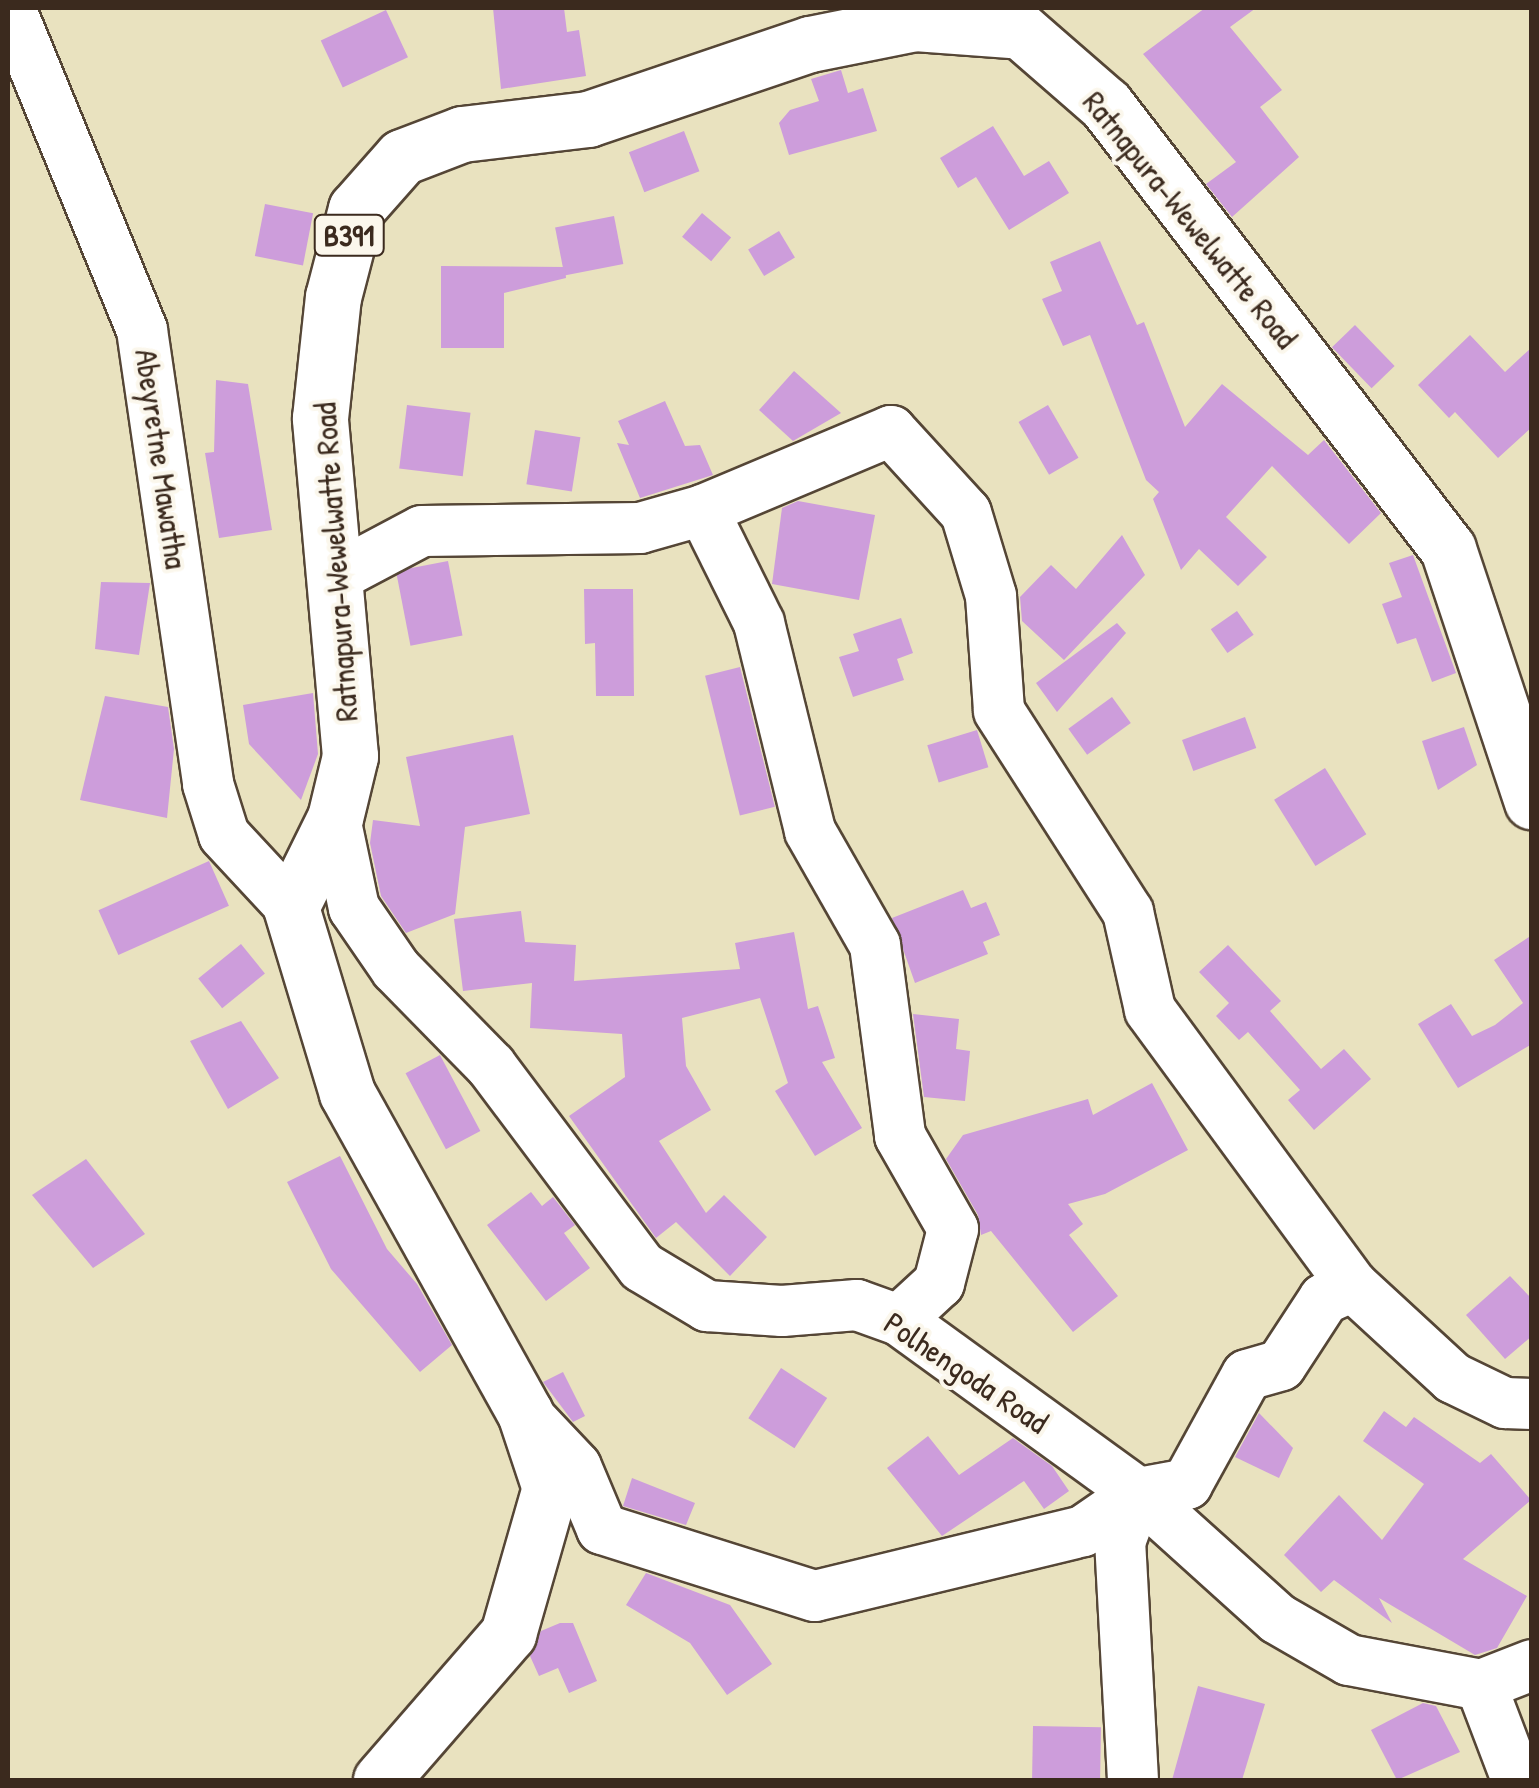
<!DOCTYPE html>
<style>
body{margin:0}
#map{position:relative;width:1539px;height:1788px;overflow:hidden;background:#e9e2bf;font-family:"Patrick Hand",sans-serif}
div>[style]{position:absolute}
[style*='--x']{left:calc(var(--x)*1px);top:calc(var(--y)*1px);width:calc(var(--w)*1px);rotate:calc(var(--a)*1deg)}
.building>*{inset:0;background:#cd9ddb;transform-origin:0 0}
.roads{filter:drop-shadow(2px 0 #554636) drop-shadow(-2px 0 #554636) drop-shadow(0 2px #554636) drop-shadow(0 -2px #554636)}
.minor>*{height:50px;margin:-25px;padding:0 25px;transform-origin:25px;border-radius:25px;background:#fff}
.major>*{height:55px;margin:-27.5px;padding:0 27.5px;transform-origin:27.5px;border-radius:27.5px;background:#fff}
span{translate:-50% -50%;white-space:nowrap;text-align:center;line-height:1.15;-webkit-text-stroke:8px #fbf7ec;paint-order:stroke}
.shield-label span{padding:2px 8px;background:#fbf7ec;border:2px solid;border-radius:8px;-webkit-text-stroke-width:0}
.shield-label{font-size:30px;color:#3b2a1e;font-weight:700}
.street-label{font-size:32px;color:#3b2a1e}
.frame{position:absolute;inset:0;border:10px solid #3b2a1e;pointer-events:none}
</style>
<div id="map">
<div class="building">
<i style="clip-path:polygon(493px 8px,564px 8px,567px 32px,579px 30px,586px 76px,501px 89px)"></i>
<i style="clip-path:polygon(1205px 8px,1256px 8px,1230px 27px,1282px 90px,1260px 107px,1299px 157px,1232px 217px,1206px 184px,1236px 162px,1143px 54px)"></i>
<i style="left:386px;top:10px;width:52px;height:72px;rotate:65deg"></i>
<i style="clip-path:polygon(841px 70px,848px 93px,863px 88px,877px 131px,789px 155px,779px 123px,790px 110px,819px 101px,811px 79px)"></i>
<i style="clip-path:polygon(993px 126px,1024px 176px,1049px 161px,1069px 193px,1009px 230px,976px 177px,958px 188px,940px 158px)"></i>
<i style="left:684px;top:131px;width:43px;height:59px;rotate:69deg"></i>
<i style="left:265px;top:204px;width:49px;height:53px;rotate:11deg"></i>
<i style="left:702px;top:213px;width:38px;height:31px;rotate:40deg"></i>
<i style="left:614px;top:216px;width:49px;height:60px;rotate:79deg"></i>
<i style="left:779px;top:231px;width:31px;height:36px;rotate:59deg"></i>
<i style="clip-path:polygon(1100px 241px,1137px 325px,1144px 322px,1185px 427px,1222px 384px,1308px 455px,1324px 440px,1381px 513px,1349px 544px,1272px 466px,1226px 517px,1267px 557px,1238px 586px,1199px 549px,1181px 570px,1153px 499px,1159px 492px,1146px 480px,1090px 335px,1063px 346px,1042px 299px,1062px 291px,1050px 262px)"></i>
<i style="clip-path:polygon(441px 266px,565px 267px,566px 278px,504px 293px,504px 348px,441px 348px)"></i>
<i style="left:1355px;top:325px;width:57px;height:32px;rotate:46deg"></i>
<i style="clip-path:polygon(1470px 335px,1505px 372px,1532px 347px,1532px 427px,1498px 458px,1455px 412px,1449px 418px,1418px 385px)"></i>
<i style="clip-path:polygon(794px 371px,841px 413px,793px 441px,759px 410px)"></i>
<i style="clip-path:polygon(216px 380px,248px 384px,272px 530px,219px 538px,205px 453px,214px 452px)"></i>
<i style="clip-path:polygon(665px 401px,685px 446px,700px 445px,713px 475px,640px 498px,617px 443px,629px 445px,618px 421px)"></i>
<i style="left:407px;top:405px;width:64px;height:64px;rotate:7deg"></i>
<i style="left:1048px;top:405px;width:61px;height:34px;rotate:60deg"></i>
<i style="left:535px;top:430px;width:46px;height:55px;rotate:9deg"></i>
<i style="clip-path:polygon(798px 501px,875px 515px,859px 600px,772px 584px,782px 508px)"></i>
<i style="clip-path:polygon(1122px 535px,1145px 575px,1064px 660px,1022px 621px,1020px 597px,1051px 565px,1076px 589px)"></i>
<i style="clip-path:polygon(1413px 555px,1456px 673px,1432px 682px,1416px 638px,1397px 644px,1382px 604px,1402px 597px,1389px 563px)"></i>
<i style="left:448px;top:561px;width:76px;height:53px;rotate:79deg"></i>
<i style="clip-path:polygon(101px 582px,150px 583px,139px 655px,95px 649px)"></i>
<i style="clip-path:polygon(584px 589px,633px 589px,634px 696px,596px 696px,595px 643px,585px 644px)"></i>
<i style="left:1237px;top:611px;width:29px;height:32px;rotate:55deg"></i>
<i style="clip-path:polygon(901px 618px,913px 653px,897px 659px,904px 680px,853px 697px,839px 657px,859px 651px,853px 634px)"></i>
<i style="clip-path:polygon(1117px 623px,1126px 633px,1057px 712px,1036px 683px)"></i>
<i style="left:740px;top:667px;width:144px;height:36px;rotate:76deg"></i>
<i style="clip-path:polygon(313px 693px,318px 754px,301px 800px,249px 744px,243px 705px)"></i>
<i style="clip-path:polygon(105px 696px,168px 707px,174px 749px,167px 818px,80px 800px)"></i>
<i style="left:1112px;top:697px;width:32px;height:54px;rotate:54deg"></i>
<i style="left:1245px;top:717px;width:33px;height:67px;rotate:70deg"></i>
<i style="clip-path:polygon(1464px 727px,1477px 765px,1438px 790px,1422px 741px)"></i>
<i style="left:977px;top:730px;width:39px;height:52px;rotate:73deg"></i>
<i style="clip-path:polygon(513px 735px,530px 814px,465px 827px,455px 914px,406px 933px,381px 896px,370px 843px,373px 820px,420px 826px,406px 757px)"></i>
<i style="left:1325px;top:768px;width:78px;height:60px;rotate:58deg"></i>
<i style="left:209px;top:861px;width:49px;height:121px;rotate:66deg"></i>
<i style="clip-path:polygon(963px 890px,971px 908px,986px 902px,1000px 935px,983px 942px,988px 954px,915px 983px,892px 918px)"></i>
<i style="clip-path:polygon(521px 911px,525px 942px,576px 945px,574px 981px,740px 969px,735px 943px,794px 932px,808px 1009px,818px 1006px,835px 1058px,822px 1062px,862px 1128px,815px 1156px,775px 1091px,788px 1083px,760px 998px,682px 1018px,686px 1066px,711px 1110px,659px 1141px,706px 1213px,724px 1195px,767px 1237px,730px 1276px,676px 1222px,656px 1238px,569px 1116px,625px 1077px,622px 1034px,530px 1028px,532px 983px,463px 991px,454px 919px)"></i>
<i style="clip-path:polygon(1532px 935px,1532px 1044px,1458px 1088px,1418px 1024px,1451px 1004px,1472px 1036px,1495px 1025px,1523px 1003px,1494px 960px)"></i>
<i style="left:241px;top:944px;width:38px;height:55px;rotate:51deg"></i>
<i style="clip-path:polygon(1228px 945px,1281px 1001px,1270px 1011px,1321px 1069px,1344px 1049px,1371px 1079px,1314px 1130px,1288px 1100px,1300px 1090px,1248px 1032px,1239px 1040px,1216px 1016px,1229px 1003px,1199px 972px)"></i>
<i style="clip-path:polygon(913px 1014px,959px 1019px,956px 1049px,970px 1051px,965px 1101px,924px 1097px)"></i>
<i style="clip-path:polygon(241px 1021px,279px 1078px,228px 1109px,190px 1041px)"></i>
<i style="left:440px;top:1055px;width:86px;height:39px;rotate:62deg"></i>
<i style="clip-path:polygon(1152px 1083px,1188px 1150px,1105px 1194px,1068px 1204px,1083px 1224px,1069px 1235px,1118px 1296px,1073px 1332px,991px 1231px,981px 1235px,978px 1215px,946px 1159px,963px 1135px,1088px 1099px,1093px 1115px)"></i>
<i style="clip-path:polygon(340px 1156px,387px 1249px,417px 1284px,452px 1345px,420px 1372px,331px 1269px,287px 1182px)"></i>
<i style="clip-path:polygon(86px 1159px,145px 1234px,93px 1268px,32px 1195px)"></i>
<i style="clip-path:polygon(531px 1192px,542px 1206px,553px 1197px,575px 1225px,564px 1233px,590px 1268px,546px 1301px,487px 1225px)"></i>
<i style="clip-path:polygon(1510px 1276px,1532px 1299px,1532px 1336px,1505px 1359px,1466px 1315px)"></i>
<i style="left:781px;top:1368px;width:55px;height:60px;rotate:33deg"></i>
<i style="clip-path:polygon(563px 1372px,585px 1416px,573px 1422px,543px 1382px)"></i>
<i style="clip-path:polygon(1384px 1411px,1406px 1427px,1414px 1417px,1480px 1463px,1491px 1454px,1531px 1500px,1463px 1559px,1527px 1596px,1497px 1648px,1475px 1655px,1379px 1598px,1392px 1623px,1334px 1580px,1321px 1592px,1284px 1555px,1339px 1495px,1382px 1540px,1424px 1484px,1363px 1441px)"></i>
<i style="clip-path:polygon(1259px 1413px,1293px 1448px,1279px 1478px,1235px 1457px)"></i>
<i style="clip-path:polygon(928px 1436px,959px 1475px,1013px 1438px,1052px 1466px,1069px 1491px,1044px 1509px,1024px 1481px,942px 1536px,887px 1468px)"></i>
<i style="clip-path:polygon(632px 1478px,695px 1503px,686px 1525px,623px 1506px)"></i>
<i style="clip-path:polygon(646px 1573px,730px 1605px,772px 1664px,727px 1695px,690px 1643px,626px 1605px)"></i>
<i style="clip-path:polygon(560px 1623px,573px 1623px,597px 1681px,569px 1693px,558px 1668px,539px 1676px,530px 1656px,541px 1631px)"></i>
<i style="clip-path:polygon(1198px 1686px,1265px 1704px,1242px 1780px,1172px 1780px)"></i>
<i style="clip-path:polygon(1423px 1703px,1436px 1706px,1460px 1752px,1397px 1780px,1371px 1730px)"></i>
<i style="left:1033px;top:1726px;width:68px;height:54px;rotate:1deg"></i>
</div>
<div class="roads">
<div class="minor">
<i style="--x:10;--y:8;--w:348;--a:67.7"></i>
<i style="--x:142;--y:330;--w:459;--a:81.7"></i>
<i style="--x:208;--y:784;--w:53;--a:72.6"></i>
<i style="--x:224;--y:835;--w:98;--a:47.1"></i>
<i style="--x:703;--y:510;--w:126;--a:63.6"></i>
<i style="--x:759;--y:623;--w:214;--a:76.2"></i>
<i style="--x:810;--y:831;--w:131;--a:60.3"></i>
<i style="--x:875;--y:945;--w:193;--a:82.5"></i>
<i style="--x:900;--y:1136;--w:107;--a:60.3"></i>
<i style="--x:953;--y:1229;--w:56;--a:104.5"></i>
<i style="--x:939;--y:1283;--w:54;--a:137.2"></i>
<i style="--x:335;--y:577;--w:98;--a:-27.9"></i>
<i style="--x:422;--y:531;--w:218;--a:-0.8"></i>
<i style="--x:640;--y:528;--w:66;--a:-15.9"></i>
<i style="--x:703;--y:510;--w:204;--a:-22.8"></i>
<i style="--x:891;--y:431;--w:111;--a:47.6"></i>
<i style="--x:966;--y:513;--w:87;--a:73.2"></i>
<i style="--x:991;--y:596;--w:115;--a:86"></i>
<i style="--x:999;--y:711;--w:239;--a:57.3"></i>
<i style="--x:1128;--y:912;--w:100;--a:77.3"></i>
<i style="--x:1150;--y:1010;--w:343;--a:53.7"></i>
<i style="--x:335;--y:818;--w:92;--a:78.1"></i>
<i style="--x:354;--y:908;--w:74;--a:55.5"></i>
<i style="--x:396;--y:969;--w:136;--a:45.6"></i>
<i style="--x:491;--y:1066;--w:251;--a:53.1"></i>
<i style="--x:642;--y:1267;--w:76;--a:31"></i>
<i style="--x:707;--y:1306;--w:75;--a:3.8"></i>
<i style="--x:782;--y:1311;--w:75;--a:-4.6"></i>
<i style="--x:857;--y:1305;--w:45;--a:19.7"></i>
<i style="--x:899;--y:1320;--w:295;--a:35.9"></i>
<i style="--x:1138;--y:1493;--w:188;--a:42"></i>
<i style="--x:1278;--y:1619;--w:82;--a:30"></i>
<i style="--x:1349;--y:1660;--w:134;--a:10.7"></i>
<i style="--x:1481;--y:1685;--w:55;--a:-21.4"></i>
<i style="--x:525;--y:1413;--w:74;--a:46.6"></i>
<i style="--x:576;--y:1467;--w:67;--a:67.2"></i>
<i style="--x:602;--y:1529;--w:223;--a:17.5"></i>
<i style="--x:815;--y:1596;--w:276;--a:-13.6"></i>
<i style="--x:1083;--y:1531;--w:67;--a:-34.6"></i>
<i style="--x:1138;--y:1493;--w:50;--a:-10.4"></i>
<i style="--x:1187;--y:1484;--w:124;--a:-61.2"></i>
<i style="--x:1247;--y:1375;--w:35;--a:-16"></i>
<i style="--x:1281;--y:1365;--w:79;--a:-56.9"></i>
<i style="--x:1324;--y:1299;--w:32;--a:-24"></i>
<i style="--x:1353;--y:1286;--w:136;--a:42.6"></i>
<i style="--x:1453;--y:1378;--w:58;--a:25.7"></i>
<i style="--x:1505;--y:1403;--w:27;--a:2"></i>
<i style="--x:1481;--y:1685;--w:102;--a:69.2"></i>
<i style="--x:1133;--y:1780;--w:238;--a:-93.1"></i>
<i style="--x:1120;--y:1542;--w:52;--a:-69.8"></i>
</div>
<div class="major">
<i style="--x:381;--y:1780;--w:194;--a:-49"></i>
<i style="--x:508;--y:1634;--w:152;--a:-74"></i>
<i style="--x:550;--y:1488;--w:79;--a:-108.4"></i>
<i style="--x:525;--y:1413;--w:366;--a:-119.1"></i>
<i style="--x:347;--y:1093;--w:194;--a:-106.8"></i>
<i style="--x:291;--y:907;--w:99;--a:-63.7"></i>
<i style="--x:335;--y:818;--w:64;--a:-76.4"></i>
<i style="--x:350;--y:756;--w:339;--a:-95.1"></i>
<i style="--x:320;--y:418;--w:122;--a:-83.9"></i>
<i style="--x:333;--y:297;--w:91;--a:-75.4"></i>
<i style="--x:356;--y:209;--w:69;--a:-48.5"></i>
<i style="--x:402;--y:157;--w:64;--a:-21"></i>
<i style="--x:462;--y:134;--w:127;--a:-6.8"></i>
<i style="--x:588;--y:119;--w:234;--a:-18.7"></i>
<i style="--x:810;--y:44;--w:107;--a:-11.3"></i>
<i style="--x:915;--y:23;--w:106;--a:4.3"></i>
<i style="--x:1021;--y:31;--w:113;--a:41"></i>
<i style="--x:1106;--y:105;--w:560;--a:52.39"></i>
<i style="--x:1448;--y:549;--w:266;--a:71.6"></i>
</div>
</div>
<div class="shield-label">
<span style="left:349px;top:235px">B391</span>
</div>
<div class="street-label">
<span style="left:1190px;top:220px;rotate:51deg">Ratnapura-Wewelwatte Road</span>
<span style="left:161px;top:459px;rotate:82deg">Abeyretne Mawatha</span>
<span style="left:336px;top:562px;rotate:-94deg">Ratnapura-Wewelwatte Road</span>
<span style="left:966px;top:1373px;rotate:34deg">Polhengoda Road</span>
</div>
<div class="frame"></div>
</div>
